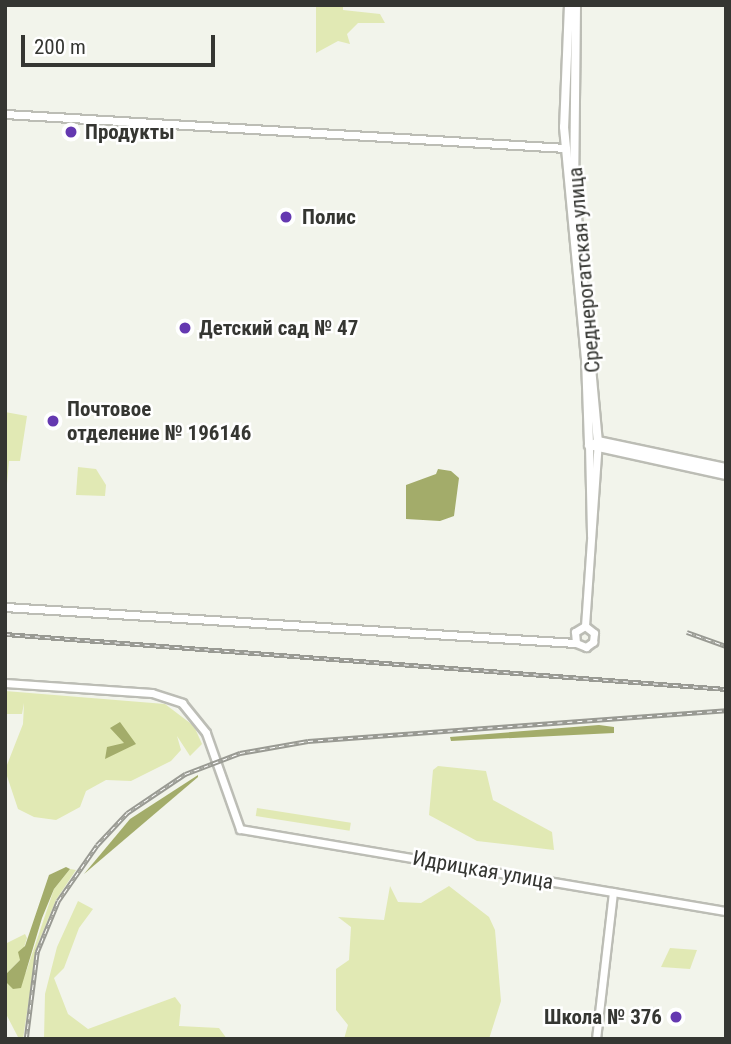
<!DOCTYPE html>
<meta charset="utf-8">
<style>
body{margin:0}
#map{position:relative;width:731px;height:1044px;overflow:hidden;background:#f2f4eb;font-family:"Roboto Condensed",sans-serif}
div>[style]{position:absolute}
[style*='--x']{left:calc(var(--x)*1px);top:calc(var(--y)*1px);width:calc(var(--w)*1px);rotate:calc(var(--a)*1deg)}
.green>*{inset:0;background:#e1e9b4;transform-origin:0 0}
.water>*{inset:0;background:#a3ac6a}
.roads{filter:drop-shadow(2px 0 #bcbdb5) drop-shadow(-2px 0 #bcbdb5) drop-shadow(0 2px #bcbdb5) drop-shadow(0 -2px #bcbdb5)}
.minor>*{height:7px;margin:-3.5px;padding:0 3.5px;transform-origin:3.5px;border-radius:3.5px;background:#fff}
.tertiary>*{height:8px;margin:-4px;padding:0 4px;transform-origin:4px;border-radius:4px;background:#fff}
.rail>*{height:4.5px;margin-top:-2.25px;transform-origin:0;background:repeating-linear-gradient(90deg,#fff 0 5px,#999a93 0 10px);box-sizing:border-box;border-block:2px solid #999a93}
.dots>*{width:19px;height:19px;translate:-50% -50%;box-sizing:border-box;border:4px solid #fff;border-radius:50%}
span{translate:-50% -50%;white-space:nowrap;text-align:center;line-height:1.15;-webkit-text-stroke:5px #fff;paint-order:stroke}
.poi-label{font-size:21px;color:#353632;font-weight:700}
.left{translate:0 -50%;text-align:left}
.right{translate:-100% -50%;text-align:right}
.street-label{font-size:21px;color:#353632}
.frame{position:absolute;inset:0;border:7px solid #353632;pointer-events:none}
.scale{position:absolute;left:21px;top:35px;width:194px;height:32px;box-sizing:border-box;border:4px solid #353632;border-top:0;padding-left:9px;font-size:21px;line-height:24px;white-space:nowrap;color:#353632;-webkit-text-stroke:5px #fff;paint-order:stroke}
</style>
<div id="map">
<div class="green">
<i style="clip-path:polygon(316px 5px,343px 5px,343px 10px,380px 14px,385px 23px,358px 23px,347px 34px,350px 44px,338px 41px,316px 53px)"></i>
<i style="clip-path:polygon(5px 412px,27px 416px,20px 461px,9px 461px,7px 484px)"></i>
<i style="clip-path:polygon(78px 467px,96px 469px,106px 485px,105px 496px,76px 495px)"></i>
<i style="clip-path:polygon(5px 691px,165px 704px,194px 726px,202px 744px,190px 756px,177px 736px,181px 750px,171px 761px,131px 781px,106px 780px,86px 791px,80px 807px,56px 820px,34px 817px,18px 809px,5px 770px,23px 724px,24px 703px,22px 714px,5px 714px)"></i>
<i style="clip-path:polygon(438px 766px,486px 771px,493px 800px,552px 832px,554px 850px,477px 841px,429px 815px,433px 770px)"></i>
<i style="left:257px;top:808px;width:95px;height:8px;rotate:9deg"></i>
<i style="clip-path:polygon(70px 869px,76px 870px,56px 900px,37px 946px,23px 1039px,19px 1039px,5px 1012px,5px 944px,25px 934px,27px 938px,20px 960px,7px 973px,13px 989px,26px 972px,54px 889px)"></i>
<i style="clip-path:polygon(390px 886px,398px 902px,421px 903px,449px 886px,489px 917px,495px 930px,501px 1001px,489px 1039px,344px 1039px,348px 1025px,336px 1010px,336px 969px,349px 960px,351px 927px,338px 917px,384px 920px)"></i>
<i style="clip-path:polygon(78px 901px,93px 909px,79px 928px,64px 968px,54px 978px,68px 1014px,88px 1029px,175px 997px,181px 1005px,179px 1026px,219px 1028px,227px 1039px,44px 1039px,45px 994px,57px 947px)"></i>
<i style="clip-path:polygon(670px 948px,697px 950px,690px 969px,661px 967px)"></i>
</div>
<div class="water">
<i style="clip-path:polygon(438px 469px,451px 471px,459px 478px,454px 516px,440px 521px,406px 519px,406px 485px,436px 474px)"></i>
<i style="clip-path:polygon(120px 722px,136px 744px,105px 759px,107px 747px,124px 743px,110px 728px)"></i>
<i style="clip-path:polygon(599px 725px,614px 727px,614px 733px,451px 741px,450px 737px)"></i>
<i style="clip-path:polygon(198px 775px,198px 777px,84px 874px,130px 819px)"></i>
<i style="clip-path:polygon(66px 867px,70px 869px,54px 889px,42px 918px,21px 988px,13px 989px,6px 982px,7px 973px,20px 960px,18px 952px,25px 946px,49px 875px)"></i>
</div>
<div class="roads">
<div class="minor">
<i style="--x:5;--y:114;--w:561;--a:3.47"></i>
<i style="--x:5;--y:607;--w:572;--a:3.61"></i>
<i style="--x:585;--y:626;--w:185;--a:-86"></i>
<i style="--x:598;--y:441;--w:10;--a:156"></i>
<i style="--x:589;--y:445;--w:90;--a:88.7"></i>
<i style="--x:576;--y:643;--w:11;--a:22"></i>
<i style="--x:586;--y:647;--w:9;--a:-36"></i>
<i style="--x:593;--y:642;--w:9;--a:-84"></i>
<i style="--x:594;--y:633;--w:11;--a:-142"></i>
<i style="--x:576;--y:643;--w:11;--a:-95"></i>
<i style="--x:575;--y:632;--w:12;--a:-31"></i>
<i style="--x:5;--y:683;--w:147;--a:3.9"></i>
<i style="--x:152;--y:693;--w:32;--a:18"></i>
<i style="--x:182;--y:703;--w:38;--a:51"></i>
<i style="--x:206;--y:733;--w:102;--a:70.5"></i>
<i style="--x:240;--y:829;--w:493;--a:9.6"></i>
<i style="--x:596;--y:1039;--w:148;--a:-83.4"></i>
</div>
<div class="tertiary">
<i style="--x:569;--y:5;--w:122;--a:92.3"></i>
<i style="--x:564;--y:127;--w:232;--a:84.6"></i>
<i style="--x:586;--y:358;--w:87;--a:88"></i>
<i style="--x:589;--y:445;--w:140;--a:12.4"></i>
<i style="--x:576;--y:5;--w:179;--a:90.6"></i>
<i style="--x:574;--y:184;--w:258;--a:84.7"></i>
<i style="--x:598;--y:441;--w:131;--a:11.9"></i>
</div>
</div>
<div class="rail">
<i style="--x:687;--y:632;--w:41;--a:19.7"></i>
<i style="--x:5;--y:634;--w:723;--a:4.36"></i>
<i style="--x:26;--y:1039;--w:88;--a:-82.8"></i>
<i style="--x:37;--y:952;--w:55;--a:-67.6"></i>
<i style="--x:58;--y:901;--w:68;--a:-55.1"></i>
<i style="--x:97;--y:845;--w:44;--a:-46.8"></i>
<i style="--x:127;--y:813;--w:70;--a:-33.9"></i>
<i style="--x:185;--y:774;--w:59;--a:-20.9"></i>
<i style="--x:240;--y:753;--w:69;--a:-10"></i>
<i style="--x:308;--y:741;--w:419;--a:-4.2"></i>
</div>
<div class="dots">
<i style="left:71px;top:132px;background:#6438b0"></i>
<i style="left:286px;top:217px;background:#6438b0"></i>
<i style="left:185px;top:328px;background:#6438b0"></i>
<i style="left:53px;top:421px;background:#6438b0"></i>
<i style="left:676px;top:1017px;background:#6438b0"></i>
</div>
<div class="poi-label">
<span class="left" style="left:85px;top:132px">Продукты</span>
<span class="left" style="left:302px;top:217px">Полис</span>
<span class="left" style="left:199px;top:328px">Детский сад № 47</span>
<span class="left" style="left:67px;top:421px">Почтовое<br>отделение № 196146</span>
<span class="right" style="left:662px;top:1017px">Школа № 376</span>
</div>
<div class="street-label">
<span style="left:584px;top:270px;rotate:-95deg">Среднерогатская улица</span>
<span style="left:483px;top:870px;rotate:10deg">Идрицкая улица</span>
</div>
<div class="frame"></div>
<div class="scale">200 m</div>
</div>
